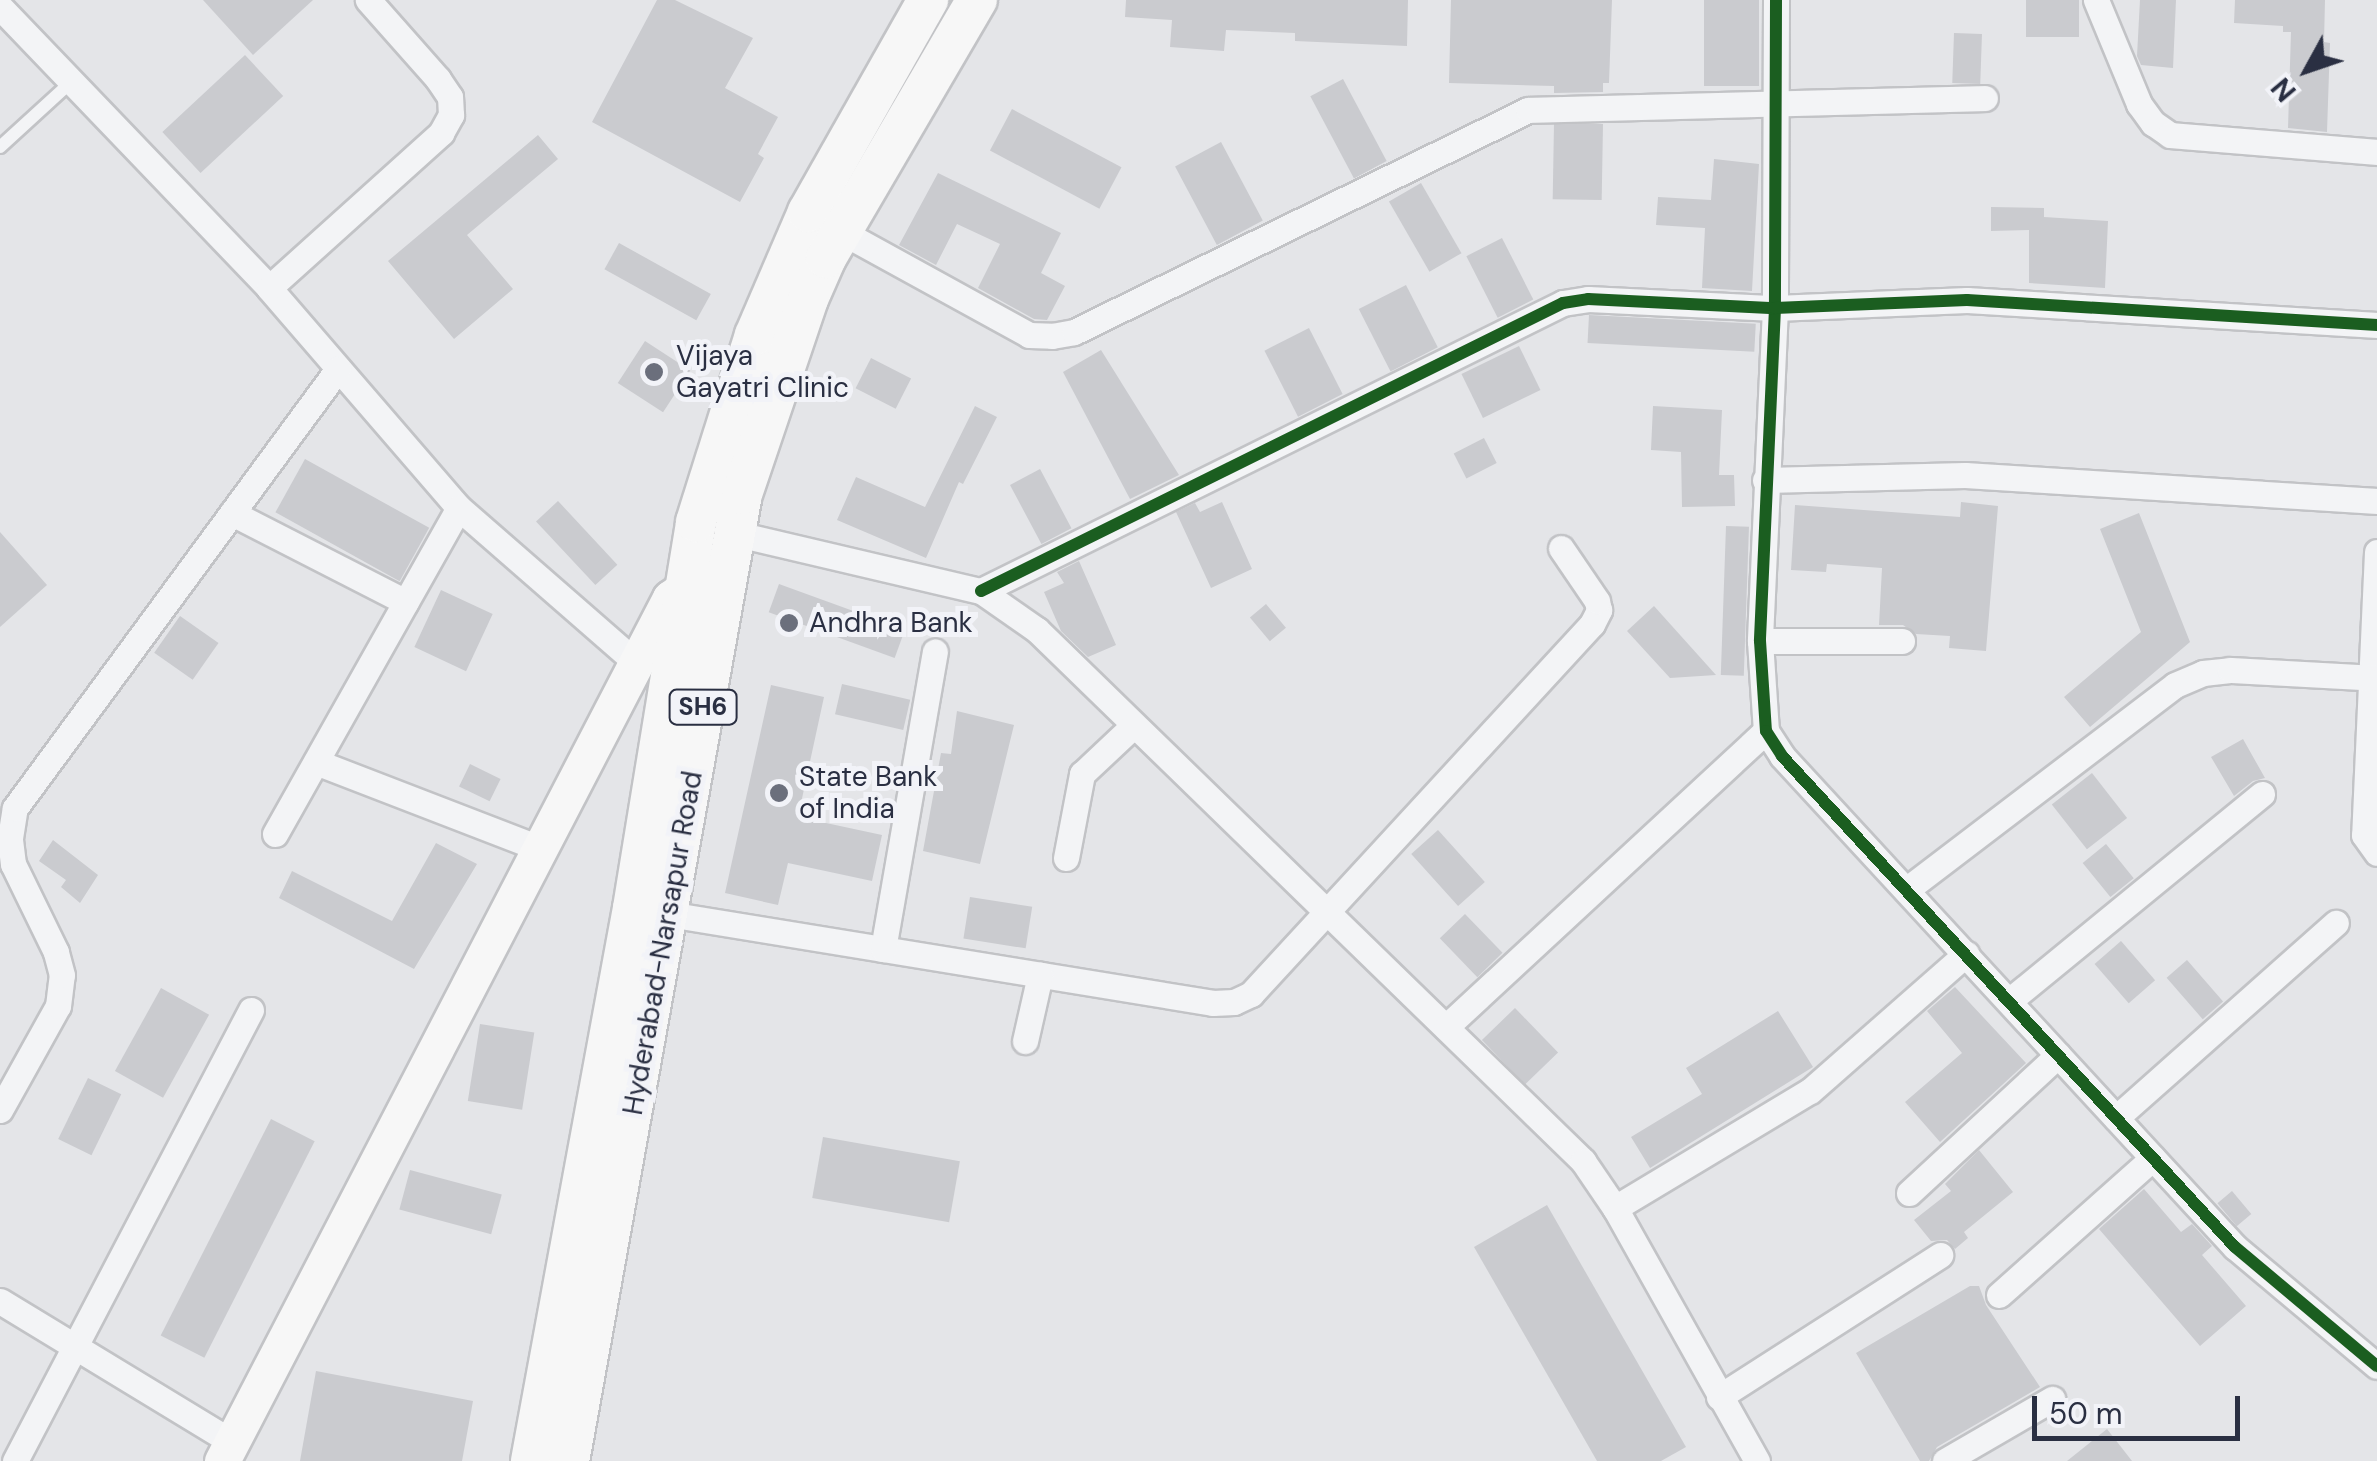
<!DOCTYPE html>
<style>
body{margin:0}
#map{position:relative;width:2377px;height:1461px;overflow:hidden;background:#e4e5e8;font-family:"DM Sans",sans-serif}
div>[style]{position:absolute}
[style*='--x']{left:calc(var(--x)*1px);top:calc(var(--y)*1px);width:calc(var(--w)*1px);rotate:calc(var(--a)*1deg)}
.building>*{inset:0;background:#cacbcf;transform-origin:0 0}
.roads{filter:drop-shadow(2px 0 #c2c3c6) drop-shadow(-2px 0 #c2c3c6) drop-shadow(0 2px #c2c3c6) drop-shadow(0 -2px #c2c3c6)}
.lane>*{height:12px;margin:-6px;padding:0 6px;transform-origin:6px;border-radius:6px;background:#f3f4f6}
.street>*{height:25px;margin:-12.5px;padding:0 12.5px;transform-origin:12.5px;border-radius:12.5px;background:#f3f4f6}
.secondary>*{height:35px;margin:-17.5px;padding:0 17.5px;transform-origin:17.5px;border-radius:17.5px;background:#f7f7f7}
.primary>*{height:40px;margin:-20px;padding:0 20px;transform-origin:20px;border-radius:20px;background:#f7f7f7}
.cycleway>*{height:12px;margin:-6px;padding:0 6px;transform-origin:6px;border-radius:6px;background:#1b5e20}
.dots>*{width:28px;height:28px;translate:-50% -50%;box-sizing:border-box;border:5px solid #f2f3f8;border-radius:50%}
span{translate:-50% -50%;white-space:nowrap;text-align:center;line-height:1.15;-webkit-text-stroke:10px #f2f3f8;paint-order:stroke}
.shield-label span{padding:2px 8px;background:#f2f3f8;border:2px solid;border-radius:8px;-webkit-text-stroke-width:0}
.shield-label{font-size:25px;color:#2a2f42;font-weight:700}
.poi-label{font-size:28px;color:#2a2f42}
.left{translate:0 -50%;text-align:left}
.street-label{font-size:28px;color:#2a2f42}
.north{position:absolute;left:2257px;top:20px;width:100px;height:100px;-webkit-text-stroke:8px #f2f3f8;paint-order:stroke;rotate:230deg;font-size:28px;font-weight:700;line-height:40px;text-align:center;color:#2a2f42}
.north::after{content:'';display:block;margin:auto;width:35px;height:45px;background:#2a2f42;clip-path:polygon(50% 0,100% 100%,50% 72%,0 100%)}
.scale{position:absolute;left:2032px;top:1396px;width:208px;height:45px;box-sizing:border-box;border:5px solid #2a2f42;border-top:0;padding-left:12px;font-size:30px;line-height:35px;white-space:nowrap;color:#2a2f42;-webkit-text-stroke:8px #f2f3f8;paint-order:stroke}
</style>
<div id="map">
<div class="building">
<i style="clip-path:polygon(203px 0,313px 0,253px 55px)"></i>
<i style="clip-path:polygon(657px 0,675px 0,753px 38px,725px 88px,778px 117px,758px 154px,764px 158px,740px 202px,592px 122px)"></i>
<i style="clip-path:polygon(1126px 0,1408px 0,1407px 46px,1295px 41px,1295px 33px,1226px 30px,1224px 51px,1170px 47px,1172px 20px,1125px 17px)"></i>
<i style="clip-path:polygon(1451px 0,1612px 0,1609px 83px,1603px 83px,1603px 92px,1554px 93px,1554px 86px,1449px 83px)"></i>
<i style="left:1704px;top:0;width:55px;height:86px"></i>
<i style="left:2026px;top:0;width:53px;height:37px"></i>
<i style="clip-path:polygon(2140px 0,2176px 0,2173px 68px,2141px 65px,2137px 56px)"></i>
<i style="clip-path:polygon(2235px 0,2325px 0,2324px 42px,2330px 43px,2327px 132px,2288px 128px,2291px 32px,2283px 32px,2283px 26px,2234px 23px)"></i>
<i style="left:1954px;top:33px;width:28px;height:50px;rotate:2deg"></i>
<i style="left:245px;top:55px;width:56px;height:113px;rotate:47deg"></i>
<i style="left:1343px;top:79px;width:93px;height:37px;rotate:62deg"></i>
<i style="left:1012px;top:109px;width:124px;height:47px;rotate:28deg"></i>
<i style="left:1603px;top:124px;width:76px;height:49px;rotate:91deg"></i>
<i style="clip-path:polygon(538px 135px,558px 159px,467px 235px,513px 289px,454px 339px,388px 261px)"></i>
<i style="left:1221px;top:142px;width:89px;height:52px;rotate:62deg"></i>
<i style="clip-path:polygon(1714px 159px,1759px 164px,1752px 291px,1702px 288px,1705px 228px,1656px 225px,1658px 197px,1711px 200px)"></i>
<i style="clip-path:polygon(938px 173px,1061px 233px,1041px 273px,1065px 286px,1047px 320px,1034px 319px,978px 288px,1000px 244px,957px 224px,936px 265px,899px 245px)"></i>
<i style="left:1421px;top:183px;width:81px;height:37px;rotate:60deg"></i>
<i style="clip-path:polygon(1991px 207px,2044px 208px,2044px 217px,2108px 221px,2105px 288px,2029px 283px,2029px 230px,1991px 231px)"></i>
<i style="left:1502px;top:238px;width:69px;height:40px;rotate:63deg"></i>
<i style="left:619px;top:243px;width:105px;height:30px;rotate:29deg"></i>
<i style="left:1406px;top:285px;width:70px;height:53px;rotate:63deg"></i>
<i style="left:1589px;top:315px;width:167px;height:28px;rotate:3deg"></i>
<i style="left:1309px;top:328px;width:74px;height:50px;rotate:63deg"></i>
<i style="left:645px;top:341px;width:54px;height:50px;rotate:33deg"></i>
<i style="left:1519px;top:346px;width:49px;height:64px;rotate:64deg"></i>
<i style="clip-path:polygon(1101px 350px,1179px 475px,1130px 499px,1063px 372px)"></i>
<i style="left:871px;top:358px;width:45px;height:34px;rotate:27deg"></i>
<i style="clip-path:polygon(975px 406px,997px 417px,963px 484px,959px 482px,926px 558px,837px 520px,856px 477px,925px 507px)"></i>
<i style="clip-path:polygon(1653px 406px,1722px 410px,1719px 475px,1734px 475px,1735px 506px,1682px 507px,1681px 452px,1651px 450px)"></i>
<i style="left:1484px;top:438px;width:28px;height:34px;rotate:63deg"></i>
<i style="left:305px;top:459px;width:142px;height:61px;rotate:29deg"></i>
<i style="left:1040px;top:469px;width:67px;height:34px;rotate:62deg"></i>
<i style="left:558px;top:501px;width:87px;height:30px;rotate:47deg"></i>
<i style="clip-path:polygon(1222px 502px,1252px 569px,1211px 588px,1176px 512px,1195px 503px,1200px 512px)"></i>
<i style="clip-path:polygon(1961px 502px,1998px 506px,1986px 651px,1949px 648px,1950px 636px,1916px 634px,1903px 625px,1879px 625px,1882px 568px,1827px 564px,1826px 572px,1791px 570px,1795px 505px,1960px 517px)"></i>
<i style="clip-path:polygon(2139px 513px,2190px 642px,2090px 727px,2064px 697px,2141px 632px,2100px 529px)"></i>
<i style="left:1726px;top:526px;width:23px;height:149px;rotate:2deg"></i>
<i style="clip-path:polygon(0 532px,47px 585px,0 627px)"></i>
<i style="clip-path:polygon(1079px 561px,1116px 645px,1088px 657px,1061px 631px,1044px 592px,1064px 583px,1057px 572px)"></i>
<i style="left:779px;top:584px;width:134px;height:30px;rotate:20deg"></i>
<i style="left:441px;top:590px;width:57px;height:63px;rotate:25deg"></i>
<i style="left:1266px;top:604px;width:31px;height:21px;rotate:50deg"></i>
<i style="clip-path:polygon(1654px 606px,1716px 675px,1670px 678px,1627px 631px)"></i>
<i style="left:180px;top:616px;width:47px;height:45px;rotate:35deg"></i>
<i style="left:842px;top:684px;width:70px;height:31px;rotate:13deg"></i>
<i style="clip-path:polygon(771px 685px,824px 697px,798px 817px,882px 835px,872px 881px,788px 863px,778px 905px,725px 893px)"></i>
<i style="clip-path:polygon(957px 711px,1014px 725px,980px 864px,923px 851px,941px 753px,951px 754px)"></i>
<i style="clip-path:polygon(2243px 739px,2265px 778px,2253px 781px,2234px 796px,2211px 757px)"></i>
<i style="left:470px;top:764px;width:34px;height:25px;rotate:26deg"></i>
<i style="left:2092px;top:773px;width:57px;height:51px;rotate:52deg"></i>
<i style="left:1438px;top:830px;width:70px;height:36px;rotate:48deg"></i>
<i style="clip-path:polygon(53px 840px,98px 875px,80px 903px,61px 887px,66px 880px,39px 861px)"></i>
<i style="clip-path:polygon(436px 843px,477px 864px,414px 969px,279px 898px,292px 871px,392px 921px)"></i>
<i style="left:2106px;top:844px;width:44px;height:30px;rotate:51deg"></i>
<i style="left:970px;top:897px;width:63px;height:42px;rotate:9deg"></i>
<i style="left:1465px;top:914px;width:54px;height:35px;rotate:46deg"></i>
<i style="left:2121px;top:941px;width:52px;height:35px;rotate:49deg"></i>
<i style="left:2187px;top:960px;width:55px;height:27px;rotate:49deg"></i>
<i style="clip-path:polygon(1955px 987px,2026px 1063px,1940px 1142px,1905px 1102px,1962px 1053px,1927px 1011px)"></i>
<i style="left:161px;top:988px;width:55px;height:95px;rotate:29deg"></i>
<i style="left:1515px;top:1008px;width:62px;height:46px;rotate:46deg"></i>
<i style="clip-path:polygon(1778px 1011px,1813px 1067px,1650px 1168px,1631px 1137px,1702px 1094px,1686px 1068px)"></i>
<i style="left:480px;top:1024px;width:55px;height:78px;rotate:9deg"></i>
<i style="left:88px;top:1078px;width:37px;height:68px;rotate:26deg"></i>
<i style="left:271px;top:1119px;width:49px;height:243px;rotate:27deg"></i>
<i style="left:823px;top:1137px;width:139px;height:62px;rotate:10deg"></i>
<i style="clip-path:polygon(1979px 1150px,2013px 1192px,1964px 1232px,1968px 1238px,1955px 1249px,1947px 1240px,1931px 1241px,1914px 1220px,1951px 1191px,1945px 1184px)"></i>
<i style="left:410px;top:1170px;width:95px;height:41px;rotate:15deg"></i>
<i style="clip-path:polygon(2144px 1189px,2181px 1232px,2192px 1224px,2212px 1246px,2202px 1255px,2246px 1306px,2200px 1346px,2099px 1229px)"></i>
<i style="left:2232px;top:1191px;width:30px;height:19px;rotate:50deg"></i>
<i style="clip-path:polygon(1547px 1205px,1686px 1447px,1661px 1461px,1597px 1461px,1474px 1247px)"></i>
<i style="clip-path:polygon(1970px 1286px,1979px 1286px,1986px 1305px,2040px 1387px,1937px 1447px,1929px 1461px,1920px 1461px,1856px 1353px)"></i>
<i style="clip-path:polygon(316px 1371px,473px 1401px,462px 1461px,300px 1461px)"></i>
<i style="clip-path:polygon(2107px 1429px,2132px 1461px,2067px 1461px)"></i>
</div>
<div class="roads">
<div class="lane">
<i style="--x:0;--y:147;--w:95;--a:-42.4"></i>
</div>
<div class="street">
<i style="--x:1776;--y:0;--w:308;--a:90.2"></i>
<i style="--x:1775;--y:308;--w:333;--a:92.6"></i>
<i style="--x:1760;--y:641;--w:90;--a:86.2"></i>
<i style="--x:1766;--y:731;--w:30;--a:57"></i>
<i style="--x:1782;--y:756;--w:668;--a:47.31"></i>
<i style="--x:2235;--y:1247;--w:185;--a:40"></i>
<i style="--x:2096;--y:0;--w:113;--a:67.5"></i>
<i style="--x:2139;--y:104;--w:24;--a:54"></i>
<i style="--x:2153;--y:123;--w:21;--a:35"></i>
<i style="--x:2170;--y:135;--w:208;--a:4.7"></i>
<i style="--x:0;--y:7;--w:389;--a:46.2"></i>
<i style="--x:269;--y:288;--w:291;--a:49.2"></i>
<i style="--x:459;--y:508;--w:237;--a:41.1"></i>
<i style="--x:842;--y:232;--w:213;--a:28.8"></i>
<i style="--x:1029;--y:335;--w:23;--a:2"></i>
<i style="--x:1052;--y:336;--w:22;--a:-10"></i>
<i style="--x:1074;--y:332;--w:505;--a:-26.06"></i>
<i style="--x:1528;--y:110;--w:457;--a:-1.5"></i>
<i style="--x:269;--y:288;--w:232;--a:-42"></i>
<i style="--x:441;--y:133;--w:21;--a:-61"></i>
<i style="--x:451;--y:115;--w:18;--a:-93"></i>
<i style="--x:450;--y:97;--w:22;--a:-124"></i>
<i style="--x:438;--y:79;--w:106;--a:-131.5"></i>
<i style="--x:1765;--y:480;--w:200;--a:-1.4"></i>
<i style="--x:1965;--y:475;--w:413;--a:3.6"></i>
<i style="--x:232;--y:513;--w:195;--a:27.1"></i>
<i style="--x:733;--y:533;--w:255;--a:13.2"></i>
<i style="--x:981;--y:591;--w:68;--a:34.9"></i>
<i style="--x:1037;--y:630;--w:762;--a:44.2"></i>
<i style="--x:1583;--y:1161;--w:57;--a:55.8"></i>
<i style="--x:1615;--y:1208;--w:290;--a:60.7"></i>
<i style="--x:2377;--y:552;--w:283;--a:92.6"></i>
<i style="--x:2364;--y:835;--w:22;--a:54"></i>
<i style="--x:981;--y:591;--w:649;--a:-26.33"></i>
<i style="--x:1563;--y:303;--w:25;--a:-9"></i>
<i style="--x:1588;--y:299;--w:187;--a:2.8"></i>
<i style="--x:1775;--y:308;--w:192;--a:-2.4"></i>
<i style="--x:1967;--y:300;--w:411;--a:3.5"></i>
<i style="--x:1760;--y:641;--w:142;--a:0"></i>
<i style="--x:316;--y:762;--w:241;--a:21.1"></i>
<i style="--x:275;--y:834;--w:374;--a:-60.6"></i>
<i style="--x:1066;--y:858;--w:86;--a:-79.2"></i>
<i style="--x:1082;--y:774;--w:71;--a:-43.3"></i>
<i style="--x:1906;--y:890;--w:338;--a:-37.3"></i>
<i style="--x:2175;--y:685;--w:30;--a:-23"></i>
<i style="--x:2203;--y:673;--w:27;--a:-6"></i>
<i style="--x:2230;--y:670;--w:147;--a:3.1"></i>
<i style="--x:668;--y:914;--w:552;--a:9.27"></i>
<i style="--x:1213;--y:1003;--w:21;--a:-3"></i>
<i style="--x:1234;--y:1002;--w:19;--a:-25"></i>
<i style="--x:1251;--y:994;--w:503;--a:-47.34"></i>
<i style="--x:1592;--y:624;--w:16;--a:-63"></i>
<i style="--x:1599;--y:610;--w:9;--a:-103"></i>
<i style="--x:1597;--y:601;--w:64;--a:-124.2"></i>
<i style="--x:883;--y:949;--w:302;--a:-80.1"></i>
<i style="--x:2009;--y:1001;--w:327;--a:-39.3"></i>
<i style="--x:1446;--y:1027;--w:436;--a:-42.8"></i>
<i style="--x:1025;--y:1041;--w:68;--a:-77.2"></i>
<i style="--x:0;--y:1110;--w:119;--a:-60.9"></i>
<i style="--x:58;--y:1006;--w:31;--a:-83"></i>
<i style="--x:62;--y:975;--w:24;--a:-105"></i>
<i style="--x:56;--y:952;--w:98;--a:-116"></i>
<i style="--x:13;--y:864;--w:26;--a:-97"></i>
<i style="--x:10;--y:838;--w:30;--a:-81"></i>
<i style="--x:15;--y:808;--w:545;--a:-53.66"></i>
<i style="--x:2116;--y:1118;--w:294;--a:-41.6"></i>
<i style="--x:1909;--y:1193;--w:203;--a:-42.8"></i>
<i style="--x:1615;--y:1208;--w:227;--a:-31"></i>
<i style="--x:1810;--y:1091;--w:208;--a:-41.3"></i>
<i style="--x:1999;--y:1295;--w:206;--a:-41.7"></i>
<i style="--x:0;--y:1301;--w:271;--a:31.3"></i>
<i style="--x:1719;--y:1397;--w:263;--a:-32.7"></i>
<i style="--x:15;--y:1461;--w:509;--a:-62.38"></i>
<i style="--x:1945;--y:1461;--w:124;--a:-30.1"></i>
</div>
<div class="secondary">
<i style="--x:222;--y:1461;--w:972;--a:-62.57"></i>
<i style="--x:670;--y:598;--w:21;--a:-35"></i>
</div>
<div class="primary">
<i style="--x:531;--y:1461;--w:562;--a:-79.55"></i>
<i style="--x:633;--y:908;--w:391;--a:-80.7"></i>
<i style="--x:696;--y:522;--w:196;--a:-72.5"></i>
<i style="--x:755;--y:335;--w:134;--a:-66.7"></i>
<i style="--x:808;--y:212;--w:244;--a:-60.5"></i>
<i style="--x:569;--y:1461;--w:982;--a:-79.86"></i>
<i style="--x:742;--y:494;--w:206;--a:-71.3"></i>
<i style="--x:808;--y:299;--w:45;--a:-66.3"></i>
<i style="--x:826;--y:258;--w:299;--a:-59.7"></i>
</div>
</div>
<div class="cycleway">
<i style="--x:1776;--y:0;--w:308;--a:90.2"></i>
<i style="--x:1775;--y:308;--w:333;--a:92.6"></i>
<i style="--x:1760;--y:641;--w:90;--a:86.2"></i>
<i style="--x:1766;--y:731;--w:30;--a:57"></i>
<i style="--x:1782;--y:756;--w:668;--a:47.31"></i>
<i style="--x:2235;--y:1247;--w:185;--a:40"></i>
<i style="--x:981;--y:591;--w:649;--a:-26.33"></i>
<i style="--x:1563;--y:303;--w:25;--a:-9"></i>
<i style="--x:1588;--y:299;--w:187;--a:2.8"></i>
<i style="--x:1775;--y:308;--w:192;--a:-2.4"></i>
<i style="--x:1967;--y:300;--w:411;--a:3.5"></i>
</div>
<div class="dots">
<i style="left:654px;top:372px;background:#6b6f7c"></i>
<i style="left:789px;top:623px;background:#6b6f7c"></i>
<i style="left:779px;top:793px;background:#6b6f7c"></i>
</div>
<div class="shield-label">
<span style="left:703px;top:707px">SH6</span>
</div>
<div class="poi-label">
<span class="left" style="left:676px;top:372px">Vijaya<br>Gayatri Clinic</span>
<span class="left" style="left:809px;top:623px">Andhra Bank</span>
<span class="left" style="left:799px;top:793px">State Bank<br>of India</span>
</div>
<div class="street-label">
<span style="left:663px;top:943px;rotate:-80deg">Hyderabad-Narsapur Road</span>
</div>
<div class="north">N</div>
<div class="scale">50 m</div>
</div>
